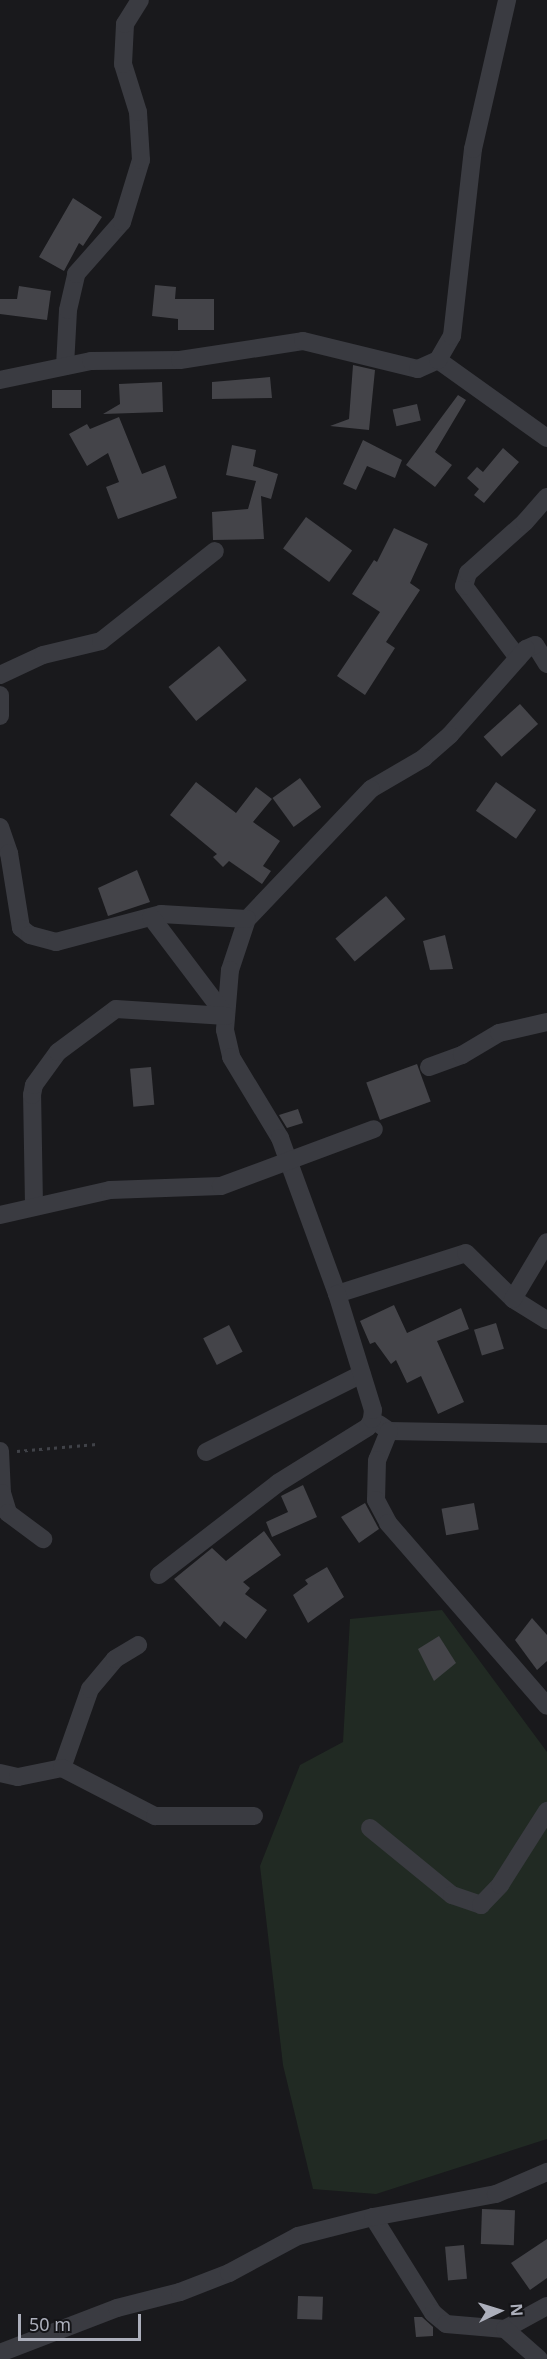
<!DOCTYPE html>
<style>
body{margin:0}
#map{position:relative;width:547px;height:2359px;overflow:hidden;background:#19191c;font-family:"Noto Sans",sans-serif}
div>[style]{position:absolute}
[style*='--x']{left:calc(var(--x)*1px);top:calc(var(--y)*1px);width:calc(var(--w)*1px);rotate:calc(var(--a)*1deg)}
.green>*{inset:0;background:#212a23}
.building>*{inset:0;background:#444449;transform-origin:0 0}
.path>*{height:3px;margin-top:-1.5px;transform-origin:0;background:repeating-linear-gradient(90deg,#404248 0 3px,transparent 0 7.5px)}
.minor>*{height:18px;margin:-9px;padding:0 9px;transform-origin:9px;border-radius:9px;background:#3a3b41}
span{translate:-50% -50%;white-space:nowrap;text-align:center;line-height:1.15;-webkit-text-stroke:6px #141417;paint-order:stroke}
.north{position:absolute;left:469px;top:2281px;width:60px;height:60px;-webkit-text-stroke:4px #141417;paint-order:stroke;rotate:86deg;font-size:16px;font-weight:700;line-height:24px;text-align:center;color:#acafbb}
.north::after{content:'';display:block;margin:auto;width:21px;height:27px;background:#acafbb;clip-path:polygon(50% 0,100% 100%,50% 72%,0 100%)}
.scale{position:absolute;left:18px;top:2314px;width:123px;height:27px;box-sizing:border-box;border:3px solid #acafbb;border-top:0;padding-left:8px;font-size:18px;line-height:21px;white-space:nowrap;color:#acafbb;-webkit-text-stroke:4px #141417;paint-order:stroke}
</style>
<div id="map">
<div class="green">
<i style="clip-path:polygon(442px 1610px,547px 1752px,547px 2139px,376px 2194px,313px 2189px,283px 2065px,260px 1866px,300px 1765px,343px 1742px,350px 1619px)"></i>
</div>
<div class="building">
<i style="clip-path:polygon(73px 198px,102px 217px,83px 246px,79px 243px,64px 271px,39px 257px)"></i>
<i style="clip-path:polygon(155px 285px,176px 287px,175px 299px,214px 299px,214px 330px,178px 330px,178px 319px,152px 316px)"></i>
<i style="clip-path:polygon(19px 286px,51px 291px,47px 320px,0 314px,0 299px,17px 299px)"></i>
<i style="clip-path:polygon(353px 365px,375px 370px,369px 430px,330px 426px,349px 419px)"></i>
<i style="clip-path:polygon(270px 377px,272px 398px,212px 399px,212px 382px)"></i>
<i style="clip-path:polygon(162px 382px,163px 412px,103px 414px,120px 404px,119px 384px)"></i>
<i style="left:52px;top:390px;width:29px;height:18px"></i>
<i style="clip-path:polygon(458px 395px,466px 400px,435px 452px,452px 465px,435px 487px,406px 465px)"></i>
<i style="left:417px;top:404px;width:17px;height:25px;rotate:77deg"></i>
<i style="clip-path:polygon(119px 417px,142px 474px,165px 465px,177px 498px,118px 519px,106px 487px,119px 482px,108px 453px,87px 466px,69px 434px,87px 424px,90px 429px)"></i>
<i style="clip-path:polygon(363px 440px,402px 460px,395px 478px,367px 466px,356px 490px,343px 484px)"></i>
<i style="clip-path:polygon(232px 445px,256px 450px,253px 466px,278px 474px,271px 499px,261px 496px,264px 539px,213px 540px,212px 512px,248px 509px,256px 481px,226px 475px)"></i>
<i style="clip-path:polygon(503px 448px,519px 462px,484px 503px,474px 495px,479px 489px,467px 478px,477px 467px,483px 472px)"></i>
<i style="left:306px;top:517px;width:57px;height:39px;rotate:36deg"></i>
<i style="clip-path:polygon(394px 528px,428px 544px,410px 583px,420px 590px,386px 642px,395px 648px,365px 695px,337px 676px,380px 612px,352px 594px,374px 560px,377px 562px)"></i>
<i style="left:219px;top:646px;width:44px;height:65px;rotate:51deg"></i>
<i style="left:520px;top:704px;width:27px;height:49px;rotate:48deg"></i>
<i style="left:300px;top:778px;width:36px;height:34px;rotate:54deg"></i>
<i style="clip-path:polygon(196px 782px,236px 813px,256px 787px,272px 799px,253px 822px,280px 841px,263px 866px,271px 871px,262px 884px,229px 861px,223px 867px,213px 857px,217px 854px,170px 815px)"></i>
<i style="left:496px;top:782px;width:49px;height:35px;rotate:35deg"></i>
<i style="clip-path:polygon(137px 870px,150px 902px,108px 916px,98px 888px)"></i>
<i style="left:386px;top:896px;width:30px;height:66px;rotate:50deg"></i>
<i style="clip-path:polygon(445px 935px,453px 969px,430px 970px,423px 941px)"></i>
<i style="left:417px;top:1064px;width:40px;height:54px;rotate:70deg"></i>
<i style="left:151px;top:1067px;width:38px;height:21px;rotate:85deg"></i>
<i style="clip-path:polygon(298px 1109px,303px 1123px,287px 1128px,279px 1115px)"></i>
<i style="clip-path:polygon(394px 1305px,407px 1333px,461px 1308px,469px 1329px,437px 1341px,464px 1402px,438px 1414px,421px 1376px,407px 1383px,396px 1360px,391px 1364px,375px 1342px,370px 1344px,360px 1321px)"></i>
<i style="left:496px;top:1323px;width:27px;height:23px;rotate:73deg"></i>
<i style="left:229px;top:1325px;width:30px;height:29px;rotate:63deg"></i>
<i style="clip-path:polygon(303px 1485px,317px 1517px,272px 1537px,266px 1522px,288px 1512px,281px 1496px)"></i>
<i style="clip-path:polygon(365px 1503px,379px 1529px,359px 1543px,341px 1517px)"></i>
<i style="left:474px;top:1503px;width:27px;height:33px;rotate:80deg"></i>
<i style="clip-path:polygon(264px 1531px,281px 1555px,243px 1582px,250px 1588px,245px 1594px,267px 1610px,246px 1639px,224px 1621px,220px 1627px,174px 1579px,212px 1548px,226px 1561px)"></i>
<i style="clip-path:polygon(327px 1567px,344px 1597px,308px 1623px,293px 1595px,308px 1584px,305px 1580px)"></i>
<i style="clip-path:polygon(532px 1618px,547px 1635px,547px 1661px,537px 1670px,515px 1640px)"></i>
<i style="clip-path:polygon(439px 1636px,456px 1663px,434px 1681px,418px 1649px)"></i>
<i style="left:482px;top:2209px;width:33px;height:35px;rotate:2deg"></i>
<i style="clip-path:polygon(547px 2239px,547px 2278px,530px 2290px,511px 2263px)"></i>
<i style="left:464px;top:2245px;width:34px;height:19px;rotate:85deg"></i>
<i style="left:298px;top:2296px;width:25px;height:23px;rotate:2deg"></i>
<i style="clip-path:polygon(414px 2317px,422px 2317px,433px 2327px,433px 2336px,416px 2337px)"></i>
</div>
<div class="path">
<i style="--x:17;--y:1451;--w:80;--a:-5"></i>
</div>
<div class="minor">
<i style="--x:438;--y:360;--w:134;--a:35.6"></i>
<i style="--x:65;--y:366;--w:56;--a:-86.9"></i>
<i style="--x:68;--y:310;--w:37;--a:-77"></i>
<i style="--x:76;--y:274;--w:69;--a:-48.5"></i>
<i style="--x:122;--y:222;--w:65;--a:-73"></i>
<i style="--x:141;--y:160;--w:48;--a:-93.6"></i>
<i style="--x:138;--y:112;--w:50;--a:-107.4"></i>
<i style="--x:123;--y:64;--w:40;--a:-87.1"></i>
<i style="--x:125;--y:24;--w:28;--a:-58"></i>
<i style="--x:0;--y:380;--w:93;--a:-11.8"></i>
<i style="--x:91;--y:361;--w:89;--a:-0.6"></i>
<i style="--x:180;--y:360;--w:124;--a:-8.8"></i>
<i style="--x:303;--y:341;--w:118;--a:13.7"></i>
<i style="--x:418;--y:369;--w:22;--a:-24"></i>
<i style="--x:438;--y:360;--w:28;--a:-60"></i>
<i style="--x:452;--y:336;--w:188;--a:-83.6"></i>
<i style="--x:473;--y:149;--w:153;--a:-77.1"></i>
<i style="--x:518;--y:658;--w:90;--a:-126.9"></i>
<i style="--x:464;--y:586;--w:14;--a:-73"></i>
<i style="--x:468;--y:573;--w:76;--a:-41.8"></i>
<i style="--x:525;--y:522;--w:33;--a:-49"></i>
<i style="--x:547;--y:664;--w:22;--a:-122"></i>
<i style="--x:535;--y:645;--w:10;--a:156"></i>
<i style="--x:526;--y:649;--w:115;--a:131.5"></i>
<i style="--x:450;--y:735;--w:35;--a:139"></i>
<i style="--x:424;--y:758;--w:61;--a:149.7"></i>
<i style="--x:371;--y:789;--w:180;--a:133.6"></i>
<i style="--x:247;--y:919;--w:54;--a:108.4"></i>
<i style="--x:230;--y:970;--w:60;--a:94.8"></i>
<i style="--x:225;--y:1030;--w:28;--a:77"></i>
<i style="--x:231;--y:1057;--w:95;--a:58.8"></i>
<i style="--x:280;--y:1138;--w:166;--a:69.9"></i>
<i style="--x:337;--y:1294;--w:135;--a:-17.6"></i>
<i style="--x:466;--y:1253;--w:66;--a:44.4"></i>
<i style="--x:513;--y:1299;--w:40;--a:32"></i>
<i style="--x:0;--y:675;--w:47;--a:-24.9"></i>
<i style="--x:43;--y:655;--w:60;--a:-13.6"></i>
<i style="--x:101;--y:641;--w:145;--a:-38.3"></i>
<i style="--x:0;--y:695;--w:21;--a:90"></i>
<i style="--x:0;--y:827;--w:28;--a:71"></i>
<i style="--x:9;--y:853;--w:76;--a:80.9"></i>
<i style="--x:21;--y:928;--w:11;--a:38"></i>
<i style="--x:30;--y:935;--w:27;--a:15"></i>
<i style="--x:56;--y:942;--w:109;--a:-14.9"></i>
<i style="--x:161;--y:914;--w:86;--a:3.3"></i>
<i style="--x:151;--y:917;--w:124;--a:52.9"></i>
<i style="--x:429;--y:1067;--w:35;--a:-20"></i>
<i style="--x:462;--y:1055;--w:43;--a:-30.7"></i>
<i style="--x:499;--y:1033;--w:49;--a:-12.9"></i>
<i style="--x:34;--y:1205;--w:110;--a:-91"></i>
<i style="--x:32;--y:1095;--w:10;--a:-79"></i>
<i style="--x:34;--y:1085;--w:41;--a:-54"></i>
<i style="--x:58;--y:1052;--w:72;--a:-36.6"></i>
<i style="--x:116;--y:1009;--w:110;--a:3.6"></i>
<i style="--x:0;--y:1215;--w:113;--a:-12.8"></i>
<i style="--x:110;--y:1190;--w:111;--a:-2.1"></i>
<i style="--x:221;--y:1186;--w:163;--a:-20.4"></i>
<i style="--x:513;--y:1299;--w:66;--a:-59.2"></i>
<i style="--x:379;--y:1424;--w:12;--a:35"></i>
<i style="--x:389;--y:1431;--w:158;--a:1.1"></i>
<i style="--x:389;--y:1431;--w:31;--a:112"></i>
<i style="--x:377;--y:1460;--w:40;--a:91.4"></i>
<i style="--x:376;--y:1500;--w:26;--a:62"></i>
<i style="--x:388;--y:1523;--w:242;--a:49"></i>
<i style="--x:0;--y:1451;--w:42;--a:87.3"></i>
<i style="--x:2;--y:1493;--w:21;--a:73"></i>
<i style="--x:8;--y:1513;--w:44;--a:36.6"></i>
<i style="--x:206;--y:1452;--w:174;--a:-26.6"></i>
<i style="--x:159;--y:1575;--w:150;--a:-37.7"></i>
<i style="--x:278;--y:1483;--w:106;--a:-31.9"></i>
<i style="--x:368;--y:1427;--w:9;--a:-63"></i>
<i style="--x:372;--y:1419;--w:9;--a:-84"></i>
<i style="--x:373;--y:1410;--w:121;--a:-107.2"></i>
<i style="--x:62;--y:1768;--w:84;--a:-70.5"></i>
<i style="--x:90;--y:1689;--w:39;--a:-50"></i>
<i style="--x:115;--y:1659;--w:27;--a:-31"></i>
<i style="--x:0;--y:1773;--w:18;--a:13"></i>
<i style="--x:18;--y:1777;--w:45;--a:-11.6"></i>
<i style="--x:62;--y:1768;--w:105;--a:27.3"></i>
<i style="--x:155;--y:1816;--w:99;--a:0"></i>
<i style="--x:370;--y:1828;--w:106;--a:39.3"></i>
<i style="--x:452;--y:1895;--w:31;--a:19"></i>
<i style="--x:481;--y:1905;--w:28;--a:-46"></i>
<i style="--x:500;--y:1885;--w:88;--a:-57.6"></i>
<i style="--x:373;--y:2217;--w:113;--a:58"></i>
<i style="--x:433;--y:2313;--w:17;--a:40"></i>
<i style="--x:446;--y:2324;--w:59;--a:4.8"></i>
<i style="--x:505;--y:2329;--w:48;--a:-28.7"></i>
<i style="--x:505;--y:2329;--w:45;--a:41.4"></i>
<i style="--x:0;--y:2353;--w:125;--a:-21"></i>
<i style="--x:117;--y:2308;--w:65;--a:-14.3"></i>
<i style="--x:180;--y:2292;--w:53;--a:-21.2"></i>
<i style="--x:229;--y:2273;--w:78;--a:-28.2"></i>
<i style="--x:298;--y:2236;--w:77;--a:-14.2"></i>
<i style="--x:373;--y:2217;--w:125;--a:-10.6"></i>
<i style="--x:496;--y:2194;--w:56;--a:-23.3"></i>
</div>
<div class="north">N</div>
<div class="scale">50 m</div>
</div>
